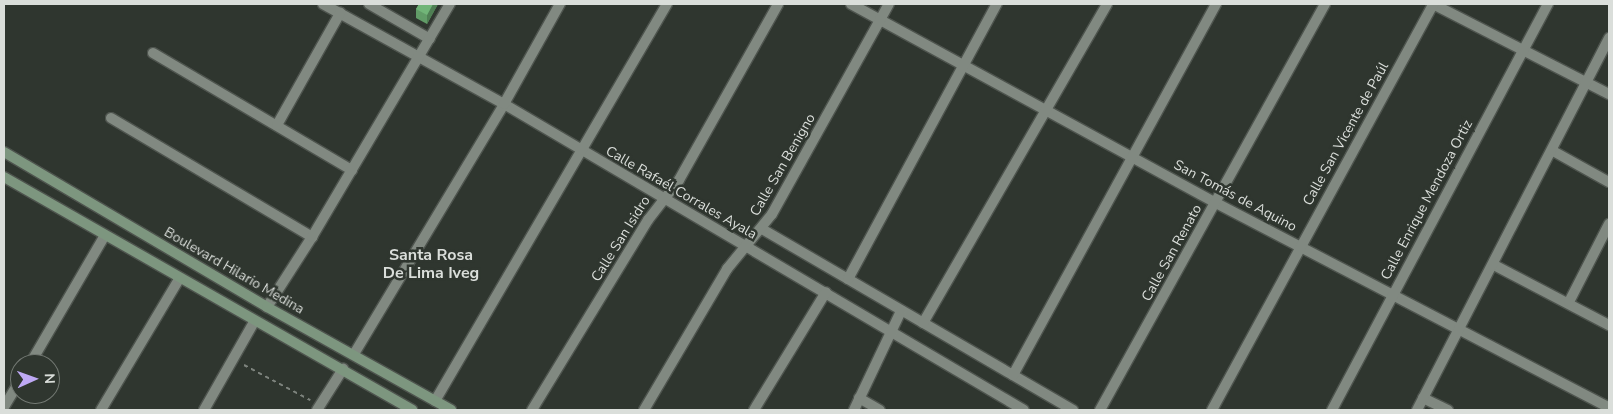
<!DOCTYPE html>
<meta charset="utf-8">
<style>
body{margin:0}
#map{position:relative;width:1613px;height:414px;overflow:hidden;background:#2f362f;font-family:"Nunito Sans",sans-serif}
div>[style]{position:absolute}
[style*='--x']{left:calc(var(--x)*1px);top:calc(var(--y)*1px);width:calc(var(--w)*1px);rotate:calc(var(--a)*1deg)}
.path>*{height:2px;margin-top:-1px;transform-origin:0;background:repeating-linear-gradient(90deg,#7d837d 0 4px,transparent 0 8px)}
.roads{filter:drop-shadow(1px 0 #4e544e) drop-shadow(-1px 0 #4e544e) drop-shadow(0 1px #4e544e) drop-shadow(0 -1px #4e544e)}
.street>*{height:10px;margin:-5px;padding:0 5px;transform-origin:5px;border-radius:5px;background:#818981}
.secondary>*{height:10px;margin:-5px;padding:0 5px;transform-origin:5px;border-radius:5px;background:#7d967f}
.wall>*{inset:0;background:#619c67}
.shaded-wall>*{inset:0;background:#4f7f54}
.building>*{inset:0;background:#71b578}
span{translate:-50% -50%;white-space:nowrap;text-align:center;line-height:1.15;-webkit-text-stroke:5px #2f362f;paint-order:stroke}
.street-label{font-size:14px;color:#dadeda}
.quarter-label{font-size:16px;color:#dadeda;font-weight:700}
.frame{position:absolute;inset:0;border:5px solid #dadeda;pointer-events:none}
.north{position:absolute;left:10px;top:354px;width:50px;height:50px;box-sizing:border-box;background:#2f362f;border:1px solid #737973;border-radius:50%;rotate:88deg;font-size:14px;font-weight:700;line-height:20px;text-align:center;color:#dadeda}
.north::after{content:'';display:block;margin:auto;width:18px;height:22px;background:#bea9f4;clip-path:polygon(50% 0,100% 100%,50% 72%,0 100%)}
</style>
<div id="map">
<div class="path">
<i style="--x:244;--y:365;--w:75;--a:27.9"></i>
</div>
<div class="roads">
<div class="street">
<i style="--x:323;--y:4;--w:207;--a:28.9"></i>
<i style="--x:504;--y:104;--w:603;--a:30.48"></i>
<i style="--x:369;--y:4;--w:70;--a:29.8"></i>
<i style="--x:851;--y:4;--w:416;--a:28.6"></i>
<i style="--x:1216;--y:203;--w:443;--a:27.5"></i>
<i style="--x:1433;--y:4;--w:198;--a:27.1"></i>
<i style="--x:153;--y:53;--w:231;--a:30.5"></i>
<i style="--x:111;--y:118;--w:234;--a:30.6"></i>
<i style="--x:277;--y:125;--w:129;--a:-60.6"></i>
<i style="--x:1553;--y:151;--w:64;--a:29"></i>
<i style="--x:762;--y:229;--w:360;--a:30.2"></i>
<i style="--x:1494;--y:265;--w:130;--a:27.6"></i>
<i style="--x:848;--y:279;--w:313;--a:-61.6"></i>
<i style="--x:1569;--y:302;--w:88;--a:-62.9"></i>
<i style="--x:267;--y:307;--w:83;--a:-57.3"></i>
<i style="--x:312;--y:237;--w:271;--a:-59.4"></i>
<i style="--x:923;--y:323;--w:368;--a:-60"></i>
<i style="--x:354;--y:354;--w:292;--a:-59"></i>
<i style="--x:504;--y:104;--w:115;--a:-60.8"></i>
<i style="--x:30;--y:364;--w:149;--a:-59.8"></i>
<i style="--x:1013;--y:375;--w:423;--a:-61.3"></i>
<i style="--x:859;--y:398;--w:24;--a:30"></i>
<i style="--x:1423;--y:398;--w:28;--a:26"></i>
<i style="--x:435;--y:401;--w:460;--a:-59.7"></i>
<i style="--x:4;--y:407;--w:31;--a:-59"></i>
<i style="--x:101;--y:410;--w:152;--a:-59.2"></i>
<i style="--x:204;--y:410;--w:101;--a:-60.4"></i>
<i style="--x:317;--y:410;--w:49;--a:-57.6"></i>
<i style="--x:532;--y:410;--w:223;--a:-58.6"></i>
<i style="--x:648;--y:220;--w:51;--a:-52.2"></i>
<i style="--x:679;--y:180;--w:202;--a:-60.6"></i>
<i style="--x:644;--y:410;--w:164;--a:-59.5"></i>
<i style="--x:727;--y:269;--w:71;--a:-50.7"></i>
<i style="--x:772;--y:214;--w:240;--a:-60.9"></i>
<i style="--x:754;--y:410;--w:138;--a:-58.6"></i>
<i style="--x:854;--y:410;--w:110;--a:-64.6"></i>
<i style="--x:1100;--y:410;--w:464;--a:-61"></i>
<i style="--x:1212;--y:410;--w:462;--a:-61.4"></i>
<i style="--x:1332;--y:410;--w:460;--a:-62"></i>
<i style="--x:1417;--y:410;--w:419;--a:-62.7"></i>
</div>
<div class="secondary">
<i style="--x:4;--y:152;--w:305;--a:30.5"></i>
<i style="--x:267;--y:307;--w:211;--a:29.2"></i>
<i style="--x:4;--y:177;--w:470;--a:29.7"></i>
</div>
</div>
<div class="wall">
<i style="clip-path:polygon(419px 4px,438px 4px,427px 24px,416px 18px,416px 9px)"></i>
</div>
<div class="shaded-wall">
<i style="clip-path:polygon(433px 4px,438px 4px,427px 24px,427px 15px)"></i>
</div>
<div class="building">
<i style="clip-path:polygon(419px 4px,433px 4px,427px 15px,416px 9px)"></i>
</div>
<div class="street-label">
<span style="left:1346px;top:134px;rotate:-61deg">Calle San Vicente de Paúl</span>
<span style="left:783px;top:165px;rotate:-60deg">Calle San Benigno</span>
<span style="left:681px;top:193px;rotate:30deg">Calle Rafaél Corrales Ayala</span>
<span style="left:1235px;top:196px;rotate:28deg">San Tomás de Aquino</span>
<span style="left:1427px;top:200px;rotate:-62deg">Calle Enrique Mendoza Ortiz</span>
<span style="left:621px;top:239px;rotate:-58deg">Calle San Isidro</span>
<span style="left:1172px;top:253px;rotate:-61deg">Calle San Renato</span>
<span style="left:234px;top:271px;rotate:30deg">Boulevard Hilario Medina</span>
</div>
<div class="quarter-label">
<span style="left:431px;top:264px">Santa Rosa<br>De Lima Iveg</span>
</div>
<div class="frame"></div>
<div class="north">N</div>
</div>
